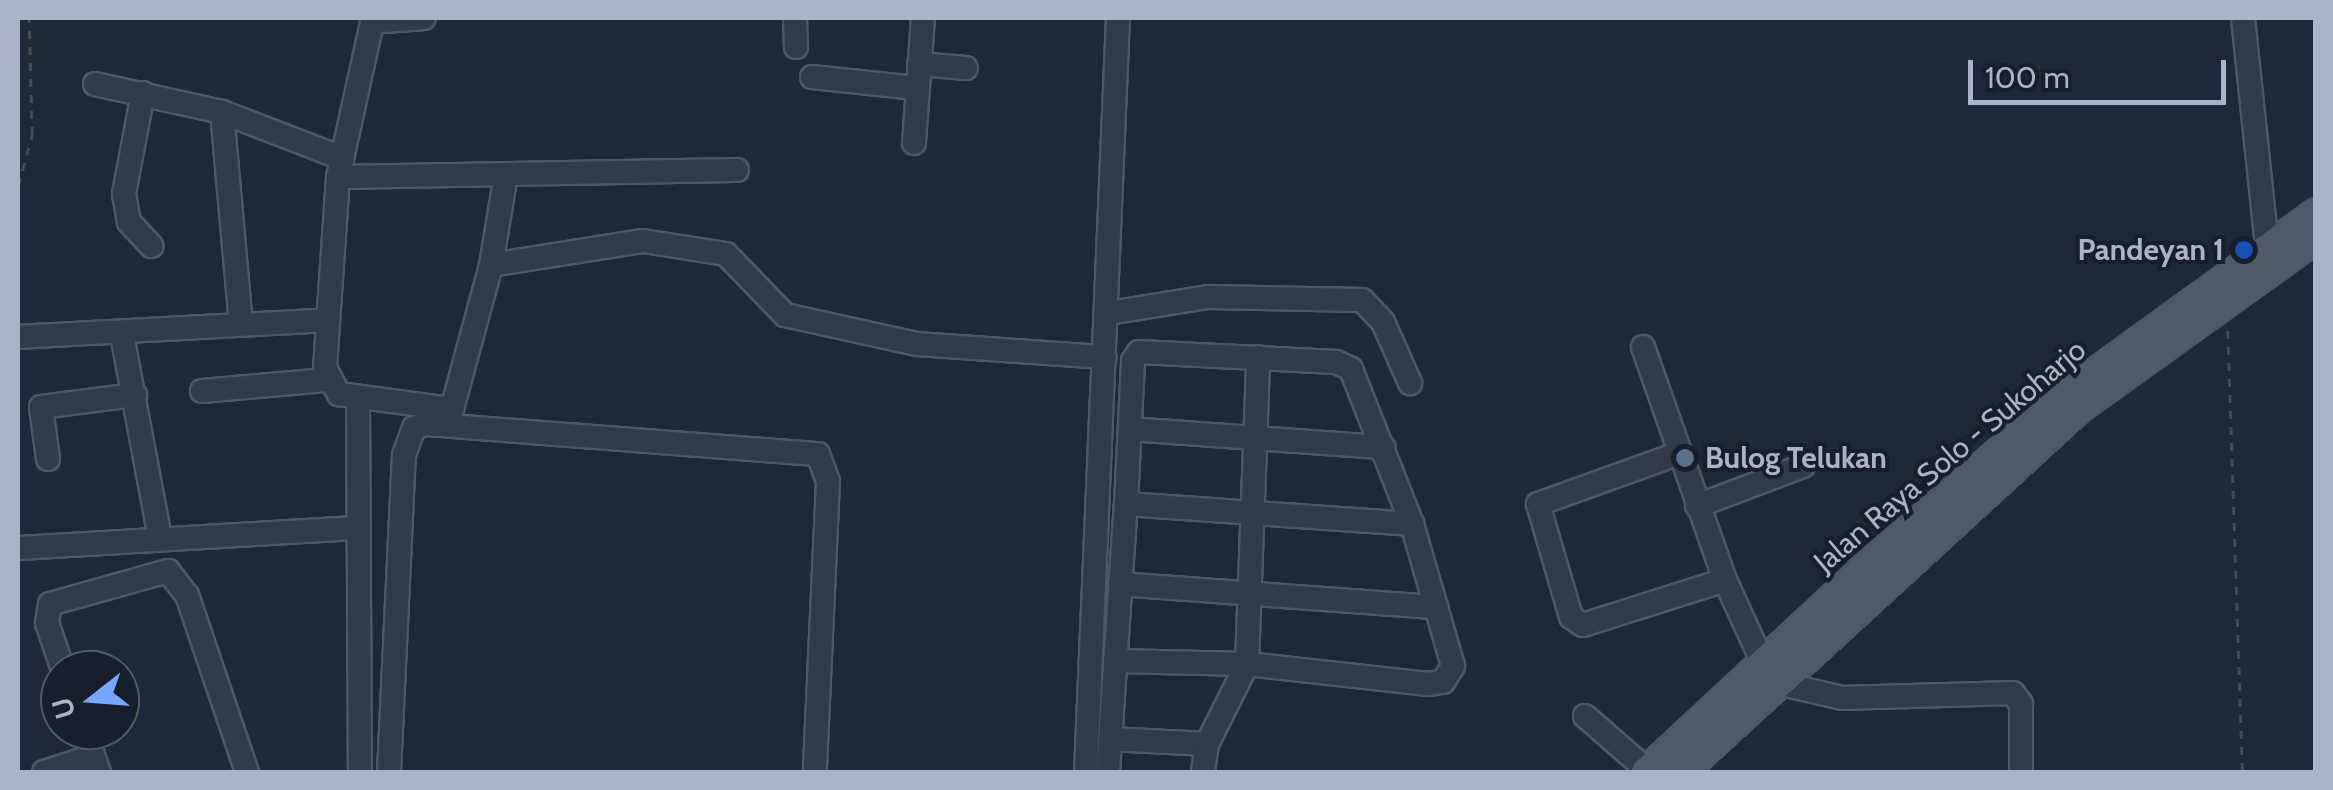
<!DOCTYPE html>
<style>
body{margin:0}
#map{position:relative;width:2333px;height:790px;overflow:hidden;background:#1d2838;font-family:Cabin,sans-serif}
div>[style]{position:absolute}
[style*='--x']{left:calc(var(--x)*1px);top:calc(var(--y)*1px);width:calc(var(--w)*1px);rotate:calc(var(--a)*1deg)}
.path>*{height:2.5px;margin-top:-1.25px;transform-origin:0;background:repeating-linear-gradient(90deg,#3a5154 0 8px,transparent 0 16px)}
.roads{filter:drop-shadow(2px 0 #4f5767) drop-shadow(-2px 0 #4f5767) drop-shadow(0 2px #4f5767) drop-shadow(0 -2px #4f5767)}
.minor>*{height:22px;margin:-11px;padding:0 11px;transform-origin:11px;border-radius:11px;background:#313a49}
.major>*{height:28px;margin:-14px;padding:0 14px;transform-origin:14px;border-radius:14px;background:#4f5969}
.dots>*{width:28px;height:28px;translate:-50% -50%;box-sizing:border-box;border:5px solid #171f2d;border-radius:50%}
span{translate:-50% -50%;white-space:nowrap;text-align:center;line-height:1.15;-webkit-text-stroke:8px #171f2d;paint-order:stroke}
.poi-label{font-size:30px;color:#abb4c6;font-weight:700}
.right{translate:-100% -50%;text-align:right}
.left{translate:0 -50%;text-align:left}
.street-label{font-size:30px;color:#abb4c6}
.frame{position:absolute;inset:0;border:20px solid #abb4c6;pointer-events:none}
.north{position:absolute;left:40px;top:650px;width:100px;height:100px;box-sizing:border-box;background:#171f2d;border:2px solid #525b6a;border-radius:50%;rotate:253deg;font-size:28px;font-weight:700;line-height:40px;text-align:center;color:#abb4c6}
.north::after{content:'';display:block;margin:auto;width:35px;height:45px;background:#77a6ff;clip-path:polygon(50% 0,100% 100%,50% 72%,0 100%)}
.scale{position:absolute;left:1968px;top:60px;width:258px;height:45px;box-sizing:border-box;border:5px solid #abb4c6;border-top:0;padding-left:12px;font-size:30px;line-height:35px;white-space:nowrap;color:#abb4c6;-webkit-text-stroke:8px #171f2d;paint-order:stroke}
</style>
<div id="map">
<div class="path">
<i style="--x:18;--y:186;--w:53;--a:-74.6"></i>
<i style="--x:32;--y:135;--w:117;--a:-91.5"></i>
<i style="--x:2228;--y:331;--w:441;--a:88.1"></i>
</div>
<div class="roads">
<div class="minor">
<i style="--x:373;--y:18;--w:163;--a:102.4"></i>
<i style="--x:338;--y:177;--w:191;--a:93.9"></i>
<i style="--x:325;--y:368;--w:30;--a:62"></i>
<i style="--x:339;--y:394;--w:114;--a:7.6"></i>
<i style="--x:452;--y:409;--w:149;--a:-74.8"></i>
<i style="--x:491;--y:265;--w:154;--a:-9"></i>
<i style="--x:643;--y:241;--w:84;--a:8.9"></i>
<i style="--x:726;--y:254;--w:85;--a:46"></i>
<i style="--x:785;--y:315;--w:135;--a:12.4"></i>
<i style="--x:917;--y:344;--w:188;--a:4"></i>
<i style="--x:795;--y:18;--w:29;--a:88"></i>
<i style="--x:2243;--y:18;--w:230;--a:84"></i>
<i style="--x:372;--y:22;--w:52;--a:-4.4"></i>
<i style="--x:919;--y:64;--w:47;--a:4.9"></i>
<i style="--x:812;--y:77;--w:105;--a:6"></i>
<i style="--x:95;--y:84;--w:130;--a:12.4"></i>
<i style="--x:222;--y:112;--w:129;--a:21"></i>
<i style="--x:143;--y:93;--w:103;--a:100.7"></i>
<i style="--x:124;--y:194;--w:28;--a:80"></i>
<i style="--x:129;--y:222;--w:33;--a:47"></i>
<i style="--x:222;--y:112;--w:213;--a:84.9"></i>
<i style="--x:914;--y:143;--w:125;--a:-85.9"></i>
<i style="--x:338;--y:177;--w:399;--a:-1"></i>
<i style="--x:491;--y:265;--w:92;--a:-80.6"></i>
<i style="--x:1109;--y:313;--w:100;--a:-9.2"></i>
<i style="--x:1208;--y:297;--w:154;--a:1.1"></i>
<i style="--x:1362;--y:300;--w:30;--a:46"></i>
<i style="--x:1383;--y:322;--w:67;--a:66.1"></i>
<i style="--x:122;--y:335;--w:207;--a:79.4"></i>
<i style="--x:18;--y:337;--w:310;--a:-3.1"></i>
<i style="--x:1643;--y:347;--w:247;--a:70.6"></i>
<i style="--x:1725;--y:580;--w:91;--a:65.4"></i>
<i style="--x:202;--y:391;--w:124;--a:-5.1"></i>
<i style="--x:358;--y:402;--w:370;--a:89.7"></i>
<i style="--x:1130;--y:429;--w:254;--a:4.1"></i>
<i style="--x:1680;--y:453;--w:151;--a:160.2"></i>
<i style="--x:1538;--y:504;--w:118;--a:73.7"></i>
<i style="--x:1571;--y:617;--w:14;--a:34"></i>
<i style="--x:1583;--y:625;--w:149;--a:-17.6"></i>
<i style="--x:48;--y:459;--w:52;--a:-97.7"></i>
<i style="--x:41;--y:407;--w:95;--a:-7.3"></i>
<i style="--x:1697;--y:506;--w:113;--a:-20.7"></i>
<i style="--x:18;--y:548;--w:340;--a:-3.4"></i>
<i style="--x:1120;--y:584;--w:317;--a:4.2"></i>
<i style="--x:1115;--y:661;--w:132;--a:1.3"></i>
<i style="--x:1247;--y:664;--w:182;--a:6.3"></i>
<i style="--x:1428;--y:684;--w:15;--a:-8"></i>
<i style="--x:1443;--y:682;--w:19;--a:-58"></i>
<i style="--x:1453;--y:666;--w:148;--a:-106.1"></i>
<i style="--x:1412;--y:524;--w:167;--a:-111.5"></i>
<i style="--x:1351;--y:369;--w:17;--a:-155"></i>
<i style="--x:1336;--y:362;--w:197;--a:-177.1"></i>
<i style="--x:1139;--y:352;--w:11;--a:124"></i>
<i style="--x:1133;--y:361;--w:143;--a:92.8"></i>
<i style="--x:1126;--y:504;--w:287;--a:4"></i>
<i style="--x:63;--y:670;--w:50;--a:-108.8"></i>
<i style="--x:47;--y:623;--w:19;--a:-81"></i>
<i style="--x:50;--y:604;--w:123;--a:-15.6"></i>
<i style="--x:168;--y:571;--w:31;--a:52"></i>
<i style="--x:187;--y:595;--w:187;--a:71.3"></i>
<i style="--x:1782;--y:684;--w:62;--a:13.1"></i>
<i style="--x:1842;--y:698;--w:171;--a:-1.7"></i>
<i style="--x:2013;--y:693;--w:14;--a:54"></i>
<i style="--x:2021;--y:704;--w:68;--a:90"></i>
<i style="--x:1585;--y:716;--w:84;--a:41.1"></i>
<i style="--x:84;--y:730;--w:45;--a:70.3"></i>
<i style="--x:1110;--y:739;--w:97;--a:3"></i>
<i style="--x:44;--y:772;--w:52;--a:-18.1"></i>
<i style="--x:389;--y:772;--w:317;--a:-87.3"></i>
<i style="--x:404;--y:455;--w:29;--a:-70"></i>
<i style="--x:414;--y:428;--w:12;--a:-20"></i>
<i style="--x:425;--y:424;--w:394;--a:4.4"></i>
<i style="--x:818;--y:454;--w:29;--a:70"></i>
<i style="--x:828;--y:481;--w:291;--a:92.6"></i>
<i style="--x:1086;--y:772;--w:755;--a:-87.57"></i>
<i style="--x:1108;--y:772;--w:269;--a:-86.2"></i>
<i style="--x:1203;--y:772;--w:28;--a:-82"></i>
<i style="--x:1207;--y:744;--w:89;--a:-63.4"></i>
<i style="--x:1247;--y:664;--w:307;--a:-87.9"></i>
</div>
<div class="major">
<i style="--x:1646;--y:772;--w:295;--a:-42.9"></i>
<i style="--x:1862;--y:571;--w:269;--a:-40.9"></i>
<i style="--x:2065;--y:395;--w:310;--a:-35.9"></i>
<i style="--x:1682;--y:772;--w:537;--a:-42.51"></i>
<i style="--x:2078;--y:409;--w:293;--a:-35.7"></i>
</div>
</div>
<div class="dots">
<i style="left:2244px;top:250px;background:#1a4fb4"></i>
<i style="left:1685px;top:458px;background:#5c6f8a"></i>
</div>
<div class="poi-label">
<span class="right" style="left:2224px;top:250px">Pandeyan 1</span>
<span class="left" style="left:1705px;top:458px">Bulog Telukan</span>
</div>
<div class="street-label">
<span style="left:1950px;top:456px;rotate:-40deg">Jalan Raya Solo - Sukoharjo</span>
</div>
<div class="frame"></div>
<div class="north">U</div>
<div class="scale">100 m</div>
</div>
